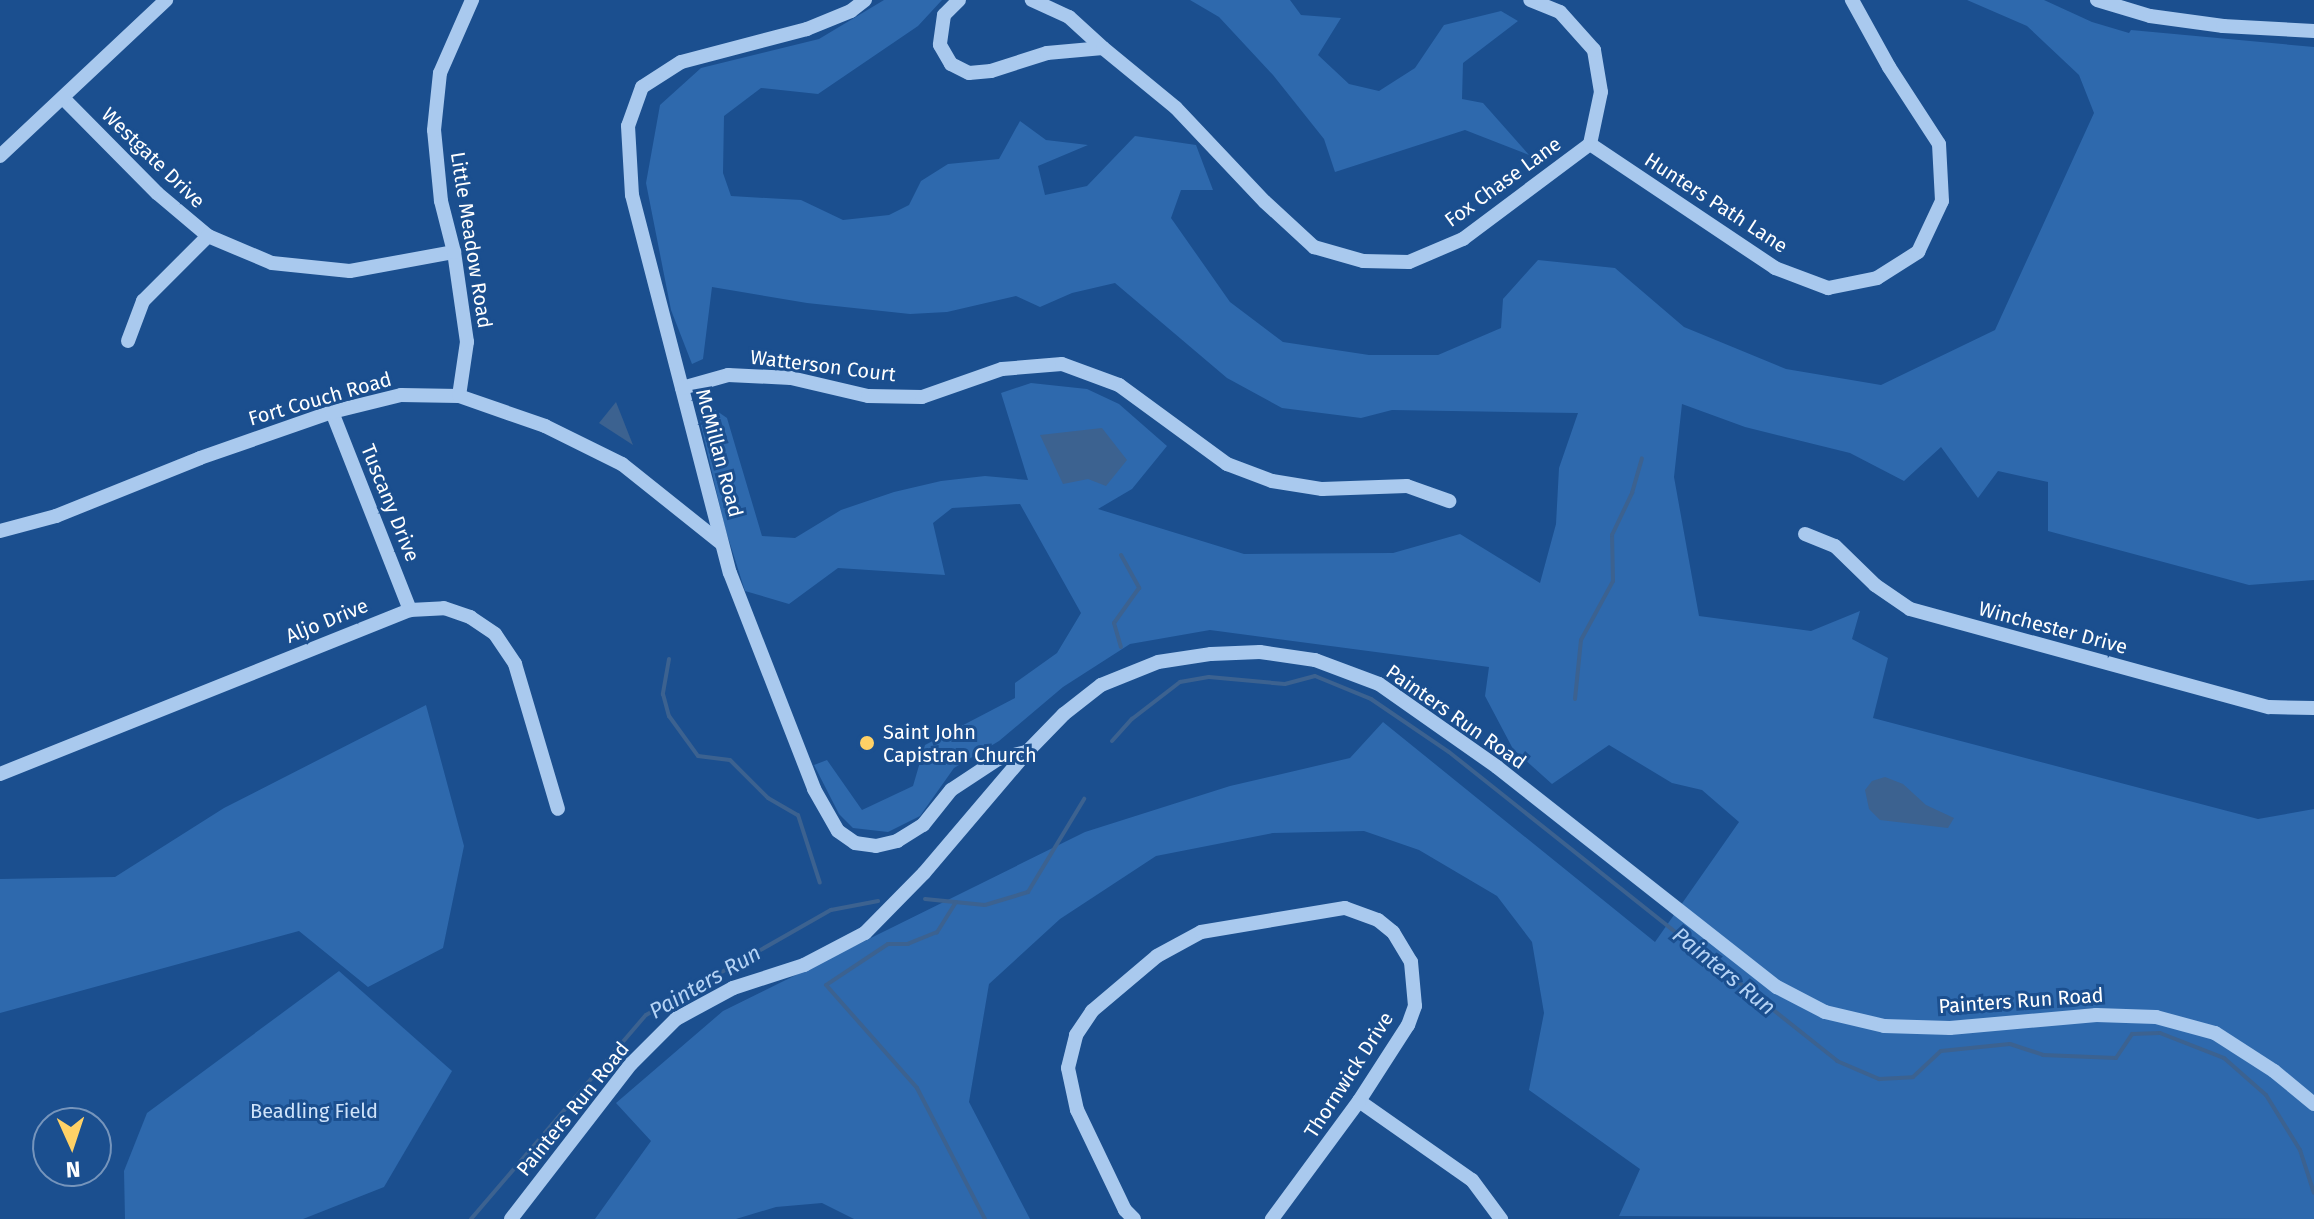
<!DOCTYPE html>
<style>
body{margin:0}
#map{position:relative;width:2314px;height:1219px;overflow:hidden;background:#1b4f8f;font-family:"Fira Sans",sans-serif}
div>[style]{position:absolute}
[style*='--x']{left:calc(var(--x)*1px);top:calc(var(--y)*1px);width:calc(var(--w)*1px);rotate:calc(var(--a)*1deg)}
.green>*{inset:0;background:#2e69ad}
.water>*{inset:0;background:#3c6290}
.stream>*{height:4px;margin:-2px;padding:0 2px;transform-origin:2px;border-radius:2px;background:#3c6290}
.minor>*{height:14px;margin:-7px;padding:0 7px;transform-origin:7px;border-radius:7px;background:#a9c9ee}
.dots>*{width:22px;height:22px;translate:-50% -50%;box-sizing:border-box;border:4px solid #1b4f8f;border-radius:50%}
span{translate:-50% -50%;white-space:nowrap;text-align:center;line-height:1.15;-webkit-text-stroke:6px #1b4f8f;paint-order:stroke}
.street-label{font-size:20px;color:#fff}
.poi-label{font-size:20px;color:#fff}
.left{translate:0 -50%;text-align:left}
.park-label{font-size:20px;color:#cfe3fa}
.water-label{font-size:22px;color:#b5d3f5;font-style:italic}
.north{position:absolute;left:32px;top:1107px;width:80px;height:80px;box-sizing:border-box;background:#1b4f8f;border:2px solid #7695bc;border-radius:50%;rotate:177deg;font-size:22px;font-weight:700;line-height:32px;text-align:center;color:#fff}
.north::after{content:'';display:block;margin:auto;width:28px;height:36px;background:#ffd166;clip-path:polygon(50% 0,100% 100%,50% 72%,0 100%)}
</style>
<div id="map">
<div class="green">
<i style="clip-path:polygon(884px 0,942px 0,918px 26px,818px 94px,761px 88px,724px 116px,723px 173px,731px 196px,801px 200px,843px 220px,889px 215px,909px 205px,921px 181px,948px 164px,999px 159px,1020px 121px,1046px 140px,1088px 145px,1038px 166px,1045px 195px,1087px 186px,1135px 136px,1196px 145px,1213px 190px,1181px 190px,1171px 218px,1230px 302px,1283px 342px,1369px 355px,1438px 355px,1501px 328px,1503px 299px,1538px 260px,1615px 268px,1684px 327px,1786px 369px,1881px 385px,1995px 330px,2094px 113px,2079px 75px,2027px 26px,1967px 0,2044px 0,2092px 22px,2129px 33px,2131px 30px,2314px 47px,2314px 580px,2249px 585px,2048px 531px,2048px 482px,1998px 471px,1978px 498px,1941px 447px,1904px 481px,1850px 453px,1745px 427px,1682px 404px,1674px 477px,1699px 616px,1811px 631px,1860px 611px,1852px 639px,1888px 658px,1873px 718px,2258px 819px,2314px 809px,2314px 1219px,1619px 1216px,1640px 1169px,1529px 1090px,1544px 1013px,1532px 942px,1497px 896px,1419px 850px,1364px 831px,1273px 833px,1156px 856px,1060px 919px,989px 984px,969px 1102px,1030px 1219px,854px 1219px,822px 1203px,776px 1207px,736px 1219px,595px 1219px,651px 1141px,616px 1103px,723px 1011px,1085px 832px,1230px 786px,1350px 758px,1383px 722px,1655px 942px,1739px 822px,1702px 790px,1672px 783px,1609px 745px,1552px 784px,1513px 749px,1485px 696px,1489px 667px,1210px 630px,1130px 644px,1063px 687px,999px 741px,954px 768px,920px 816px,888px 832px,853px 828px,839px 814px,814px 765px,827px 760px,862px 810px,913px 786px,925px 745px,1015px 698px,1015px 683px,1057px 653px,1081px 613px,1020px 504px,952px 508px,933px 523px,945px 575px,838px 568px,789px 604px,745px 591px,725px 528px,700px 421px,711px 407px,727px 418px,762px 536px,795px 538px,841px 510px,894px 492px,941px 481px,985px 476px,1028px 480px,1001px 393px,1031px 383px,1087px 389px,1119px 404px,1167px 446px,1132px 489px,1098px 509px,1244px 554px,1393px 553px,1460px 534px,1540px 583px,1556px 524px,1559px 468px,1578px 413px,1392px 410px,1361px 418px,1282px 408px,1227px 378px,1115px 283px,1072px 293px,1040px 307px,1016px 296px,947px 312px,910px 314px,807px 303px,712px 287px,703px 359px,692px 364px,671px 310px,646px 183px,660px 105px,701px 68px,819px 39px)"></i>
<i style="clip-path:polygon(1190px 0,1290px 0,1301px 15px,1341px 18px,1318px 55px,1349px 84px,1379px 91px,1415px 68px,1444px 25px,1501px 11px,1518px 21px,1463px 63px,1462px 99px,1483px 103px,1529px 155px,1465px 130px,1335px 172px,1324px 139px,1273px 75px,1219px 17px)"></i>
<i style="clip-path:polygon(426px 705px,464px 846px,443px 948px,368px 987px,299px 931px,0 1013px,0 879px,115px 877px,224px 808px)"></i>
<i style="clip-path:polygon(339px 971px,452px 1071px,384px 1187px,303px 1219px,125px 1219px,124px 1171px,147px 1113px)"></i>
</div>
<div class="water">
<i style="clip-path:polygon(616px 402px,633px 445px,599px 423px)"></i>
<i style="clip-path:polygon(1102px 428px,1127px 460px,1106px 486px,1088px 479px,1063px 484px,1040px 435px)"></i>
<i style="clip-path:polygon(1885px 777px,1903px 784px,1926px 805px,1954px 818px,1948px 828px,1880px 820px,1869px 809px,1865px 790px,1872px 781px)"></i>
</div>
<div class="stream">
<i style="--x:1121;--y:555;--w:38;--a:61"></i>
<i style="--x:1139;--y:588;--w:43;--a:125.5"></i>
<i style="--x:1114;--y:623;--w:25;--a:74"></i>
<i style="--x:669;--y:659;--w:36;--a:100"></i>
<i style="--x:663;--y:694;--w:23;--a:75"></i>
<i style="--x:669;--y:716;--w:49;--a:54.1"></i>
<i style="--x:698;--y:756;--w:32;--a:7"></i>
<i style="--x:730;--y:760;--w:54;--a:45"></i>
<i style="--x:768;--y:798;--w:34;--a:30"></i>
<i style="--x:798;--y:815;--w:71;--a:72.1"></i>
<i style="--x:1575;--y:699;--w:59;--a:-84.2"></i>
<i style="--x:1581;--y:640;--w:67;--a:-61.5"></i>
<i style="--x:1613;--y:581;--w:46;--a:-91.2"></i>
<i style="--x:1612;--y:535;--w:47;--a:-64.5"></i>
<i style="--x:1632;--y:493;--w:36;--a:-74"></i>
<i style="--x:1112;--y:741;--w:30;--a:-48"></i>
<i style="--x:1132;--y:719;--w:61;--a:-37.6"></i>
<i style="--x:1180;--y:682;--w:29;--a:-10"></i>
<i style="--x:1209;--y:677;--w:76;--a:5.3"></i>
<i style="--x:1285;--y:684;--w:31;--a:-15"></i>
<i style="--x:1315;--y:676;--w:61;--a:22.3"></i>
<i style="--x:1371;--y:699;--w:94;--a:34.2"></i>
<i style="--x:1449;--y:752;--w:496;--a:38.5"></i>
<i style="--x:1837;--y:1061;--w:46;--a:23.2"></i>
<i style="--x:1879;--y:1079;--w:34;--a:-3"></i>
<i style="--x:1913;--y:1077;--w:38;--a:-43"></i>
<i style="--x:1941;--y:1051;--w:69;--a:-5.8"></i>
<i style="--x:2010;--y:1044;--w:35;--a:18"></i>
<i style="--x:2043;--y:1055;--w:73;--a:2.4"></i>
<i style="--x:2116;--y:1058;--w:29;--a:-56"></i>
<i style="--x:2132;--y:1034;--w:28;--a:-2"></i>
<i style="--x:2160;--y:1033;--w:69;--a:21.3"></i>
<i style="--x:2224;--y:1058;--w:56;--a:41.4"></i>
<i style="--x:2266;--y:1095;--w:65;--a:58.3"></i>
<i style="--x:2300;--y:1150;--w:45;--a:72"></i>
<i style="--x:925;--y:899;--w:60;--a:5.7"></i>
<i style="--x:985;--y:905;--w:45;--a:-16.8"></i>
<i style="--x:1028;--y:892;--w:109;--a:-58.9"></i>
<i style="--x:956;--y:902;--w:36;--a:122"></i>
<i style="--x:937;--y:932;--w:31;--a:158"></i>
<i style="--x:908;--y:944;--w:20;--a:180"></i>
<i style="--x:888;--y:944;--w:74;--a:146.5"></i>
<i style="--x:826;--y:985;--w:137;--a:48.5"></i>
<i style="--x:917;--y:1088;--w:148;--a:62.6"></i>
<i style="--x:471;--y:1219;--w:269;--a:-49.4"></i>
<i style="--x:646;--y:1015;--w:213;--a:-29.6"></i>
<i style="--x:831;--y:910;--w:48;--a:-10.8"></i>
</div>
<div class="minor">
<i style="--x:865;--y:0;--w:18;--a:142"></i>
<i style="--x:851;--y:11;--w:48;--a:157.8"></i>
<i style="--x:807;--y:29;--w:130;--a:165.3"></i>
<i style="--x:681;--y:62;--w:46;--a:147.3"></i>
<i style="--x:642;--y:87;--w:41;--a:109.7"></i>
<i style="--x:628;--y:126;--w:69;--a:86.7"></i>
<i style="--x:632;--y:195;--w:390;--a:75.5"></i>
<i style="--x:730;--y:573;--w:232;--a:68.7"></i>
<i style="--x:814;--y:789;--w:48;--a:60.3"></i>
<i style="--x:838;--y:831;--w:21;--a:35"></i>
<i style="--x:855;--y:843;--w:21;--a:8"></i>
<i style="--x:876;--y:846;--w:22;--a:-13"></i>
<i style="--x:897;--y:841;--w:31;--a:-32"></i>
<i style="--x:923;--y:825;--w:45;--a:-51.3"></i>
<i style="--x:951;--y:790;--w:56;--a:-33.4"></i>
<i style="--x:998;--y:759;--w:30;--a:-14"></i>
<i style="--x:959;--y:0;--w:21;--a:135"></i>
<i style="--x:944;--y:15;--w:30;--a:98"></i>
<i style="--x:940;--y:45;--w:22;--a:60"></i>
<i style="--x:951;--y:64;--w:20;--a:27"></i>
<i style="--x:969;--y:73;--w:22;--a:-5"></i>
<i style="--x:991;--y:71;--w:59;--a:-17.8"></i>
<i style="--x:1047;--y:53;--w:56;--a:-5.1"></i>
<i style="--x:1103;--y:48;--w:46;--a:-137.6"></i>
<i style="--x:1069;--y:17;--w:41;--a:-155.3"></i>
<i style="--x:2097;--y:0;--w:55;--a:16.8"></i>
<i style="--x:2150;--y:16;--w:74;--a:7.8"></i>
<i style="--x:2223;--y:26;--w:91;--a:3.1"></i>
<i style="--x:1103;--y:48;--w:94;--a:39.4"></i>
<i style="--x:1176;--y:108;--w:129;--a:46.6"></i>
<i style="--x:1265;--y:202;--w:67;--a:42.6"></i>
<i style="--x:1314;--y:247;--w:51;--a:15.9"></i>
<i style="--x:1363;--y:261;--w:46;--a:1.2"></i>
<i style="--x:1409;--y:262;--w:59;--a:-23.1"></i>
<i style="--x:1463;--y:239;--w:159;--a:-36.8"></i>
<i style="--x:1590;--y:144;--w:53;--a:-78.1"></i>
<i style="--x:1601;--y:92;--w:43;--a:-99.5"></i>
<i style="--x:1594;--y:50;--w:51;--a:-131.8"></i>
<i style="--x:1560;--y:12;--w:32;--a:-158"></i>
<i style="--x:63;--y:98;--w:134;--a:45.3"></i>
<i style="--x:157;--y:193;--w:67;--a:40.1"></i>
<i style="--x:208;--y:236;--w:69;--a:22.9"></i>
<i style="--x:272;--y:263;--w:78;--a:5.9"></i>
<i style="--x:350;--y:271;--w:106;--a:-10.4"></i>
<i style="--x:1590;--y:144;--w:223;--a:33.8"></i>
<i style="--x:1775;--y:268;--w:57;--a:20.7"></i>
<i style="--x:1828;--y:288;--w:50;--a:-11.5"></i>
<i style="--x:1877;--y:278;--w:49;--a:-32.4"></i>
<i style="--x:1918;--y:252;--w:56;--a:-64.8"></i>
<i style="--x:1942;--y:201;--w:57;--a:-93"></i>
<i style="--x:1939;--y:144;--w:92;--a:-123"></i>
<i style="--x:1889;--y:67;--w:77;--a:-118.9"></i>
<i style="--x:0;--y:156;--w:228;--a:-43.2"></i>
<i style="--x:128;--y:341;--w:43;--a:-69.4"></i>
<i style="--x:143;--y:301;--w:92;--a:-45"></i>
<i style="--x:682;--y:388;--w:48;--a:-15.8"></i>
<i style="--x:728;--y:375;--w:63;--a:2.7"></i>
<i style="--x:791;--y:378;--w:79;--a:13.2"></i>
<i style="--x:868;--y:396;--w:54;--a:1.1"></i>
<i style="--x:922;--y:397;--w:85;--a:-19.3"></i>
<i style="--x:1002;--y:369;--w:60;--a:-4.8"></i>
<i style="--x:1062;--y:364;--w:61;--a:20.2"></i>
<i style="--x:1119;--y:385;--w:134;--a:36.2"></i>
<i style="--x:1227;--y:464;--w:48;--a:20.7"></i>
<i style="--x:1272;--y:481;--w:51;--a:9.1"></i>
<i style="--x:1322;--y:489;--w:85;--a:-2"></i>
<i style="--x:1407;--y:486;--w:45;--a:19.7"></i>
<i style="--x:459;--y:396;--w:55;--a:-81.6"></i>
<i style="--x:467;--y:342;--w:91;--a:-98.2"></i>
<i style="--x:454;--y:252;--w:53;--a:-104.3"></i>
<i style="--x:441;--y:201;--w:71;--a:-95.6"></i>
<i style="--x:434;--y:130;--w:57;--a:-84"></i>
<i style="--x:440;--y:73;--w:80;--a:-66.3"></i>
<i style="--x:332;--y:412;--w:213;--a:68.5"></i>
<i style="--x:0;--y:531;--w:58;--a:-15"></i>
<i style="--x:56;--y:516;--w:155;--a:-21.9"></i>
<i style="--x:200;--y:458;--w:140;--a:-19.2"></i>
<i style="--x:332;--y:412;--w:71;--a:-13.8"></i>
<i style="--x:401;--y:395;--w:58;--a:1"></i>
<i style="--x:459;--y:396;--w:91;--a:19.2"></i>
<i style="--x:545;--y:426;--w:86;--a:26.3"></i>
<i style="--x:622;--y:464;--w:127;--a:38.6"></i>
<i style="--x:1805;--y:534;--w:32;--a:22"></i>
<i style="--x:1835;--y:546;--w:56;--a:44.3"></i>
<i style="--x:1875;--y:585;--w:42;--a:34.4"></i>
<i style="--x:1910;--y:609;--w:372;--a:15.3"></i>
<i style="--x:2269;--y:707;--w:45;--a:1.3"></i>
<i style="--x:0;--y:774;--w:442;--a:-21.8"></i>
<i style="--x:410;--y:610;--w:34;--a:-3"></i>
<i style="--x:444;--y:608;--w:28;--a:19"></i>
<i style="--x:470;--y:617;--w:30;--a:34"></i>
<i style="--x:495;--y:634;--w:36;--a:56"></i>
<i style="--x:515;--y:664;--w:151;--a:73.5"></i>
<i style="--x:1359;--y:1101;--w:138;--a:35"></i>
<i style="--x:1472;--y:1180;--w:49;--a:53.4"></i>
<i style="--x:511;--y:1219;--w:196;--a:-52.3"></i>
<i style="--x:631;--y:1064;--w:64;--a:-45"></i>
<i style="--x:676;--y:1019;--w:65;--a:-28.5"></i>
<i style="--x:733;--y:988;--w:75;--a:-17.9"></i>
<i style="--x:804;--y:965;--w:69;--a:-27.7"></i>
<i style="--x:865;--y:933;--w:84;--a:-45.5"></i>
<i style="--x:924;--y:873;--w:159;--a:-49.6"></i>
<i style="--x:1027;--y:752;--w:53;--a:-45.8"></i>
<i style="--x:1064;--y:714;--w:47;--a:-38.1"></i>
<i style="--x:1101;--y:685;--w:61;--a:-22"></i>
<i style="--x:1158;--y:662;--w:54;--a:-8.6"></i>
<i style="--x:1211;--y:654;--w:49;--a:-2.3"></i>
<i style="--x:1260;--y:652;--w:56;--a:8.3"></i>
<i style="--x:1315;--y:660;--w:68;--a:20.6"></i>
<i style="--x:1379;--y:684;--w:144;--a:35.1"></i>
<i style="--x:1497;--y:767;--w:356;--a:38.2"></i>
<i style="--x:1777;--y:987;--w:54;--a:27.5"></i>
<i style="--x:1825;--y:1012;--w:61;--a:13.3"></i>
<i style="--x:1884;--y:1026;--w:66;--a:1.7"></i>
<i style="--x:1950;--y:1028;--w:147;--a:-5.1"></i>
<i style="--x:2096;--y:1015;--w:60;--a:1.9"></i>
<i style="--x:2156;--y:1017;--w:61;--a:15.2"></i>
<i style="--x:2215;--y:1033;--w:70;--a:32.8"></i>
<i style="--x:2274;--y:1071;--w:52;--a:39.5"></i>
<i style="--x:1134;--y:1219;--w:13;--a:-135"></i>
<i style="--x:1125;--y:1210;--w:111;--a:-115.6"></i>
<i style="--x:1077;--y:1110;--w:43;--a:-102.1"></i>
<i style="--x:1068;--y:1068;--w:34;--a:-76"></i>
<i style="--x:1076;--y:1035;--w:29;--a:-56"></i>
<i style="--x:1092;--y:1011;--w:85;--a:-40.2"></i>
<i style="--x:1157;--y:956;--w:50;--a:-28.6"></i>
<i style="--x:1201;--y:932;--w:146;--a:-9.5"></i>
<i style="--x:1345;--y:908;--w:35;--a:20"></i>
<i style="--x:1378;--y:920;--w:19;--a:39"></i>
<i style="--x:1393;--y:932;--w:35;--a:59"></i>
<i style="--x:1411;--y:962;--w:44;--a:84.8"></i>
<i style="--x:1415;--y:1006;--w:20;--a:110"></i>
<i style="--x:1408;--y:1025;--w:90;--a:122.8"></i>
<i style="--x:1359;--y:1101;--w:147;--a:126.4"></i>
</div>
<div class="dots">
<i style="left:867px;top:743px;background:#ffd166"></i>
</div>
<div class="street-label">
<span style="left:153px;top:158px;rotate:44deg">Westgate Drive</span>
<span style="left:1503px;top:182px;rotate:-36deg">Fox Chase Lane</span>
<span style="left:1716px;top:203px;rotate:33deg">Hunters Path Lane</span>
<span style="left:471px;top:240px;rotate:81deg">Little Meadow Road</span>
<span style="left:823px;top:366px;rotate:7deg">Watterson Court</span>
<span style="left:320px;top:399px;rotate:-16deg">Fort Couch Road</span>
<span style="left:719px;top:453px;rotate:75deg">McMillan Road</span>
<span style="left:390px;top:503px;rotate:68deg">Tuscany Drive</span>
<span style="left:327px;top:621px;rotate:-22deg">Aljo Drive</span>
<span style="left:2053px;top:628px;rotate:15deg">Winchester Drive</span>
<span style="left:1456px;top:717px;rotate:35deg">Painters Run Road</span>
<span style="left:2021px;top:1001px;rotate:-4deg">Painters Run Road</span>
<span style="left:1349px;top:1075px;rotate:-57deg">Thornwick Drive</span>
<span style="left:573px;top:1109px;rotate:-51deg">Painters Run Road</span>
</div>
<div class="poi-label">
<span class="left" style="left:883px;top:744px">Saint John<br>Capistran Church</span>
</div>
<div class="park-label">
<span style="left:314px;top:1111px">Beadling Field</span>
</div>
<div class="water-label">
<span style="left:1724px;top:971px;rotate:39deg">Painters Run</span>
<span style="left:705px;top:982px;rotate:-30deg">Painters Run</span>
</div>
<div class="north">N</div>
</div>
